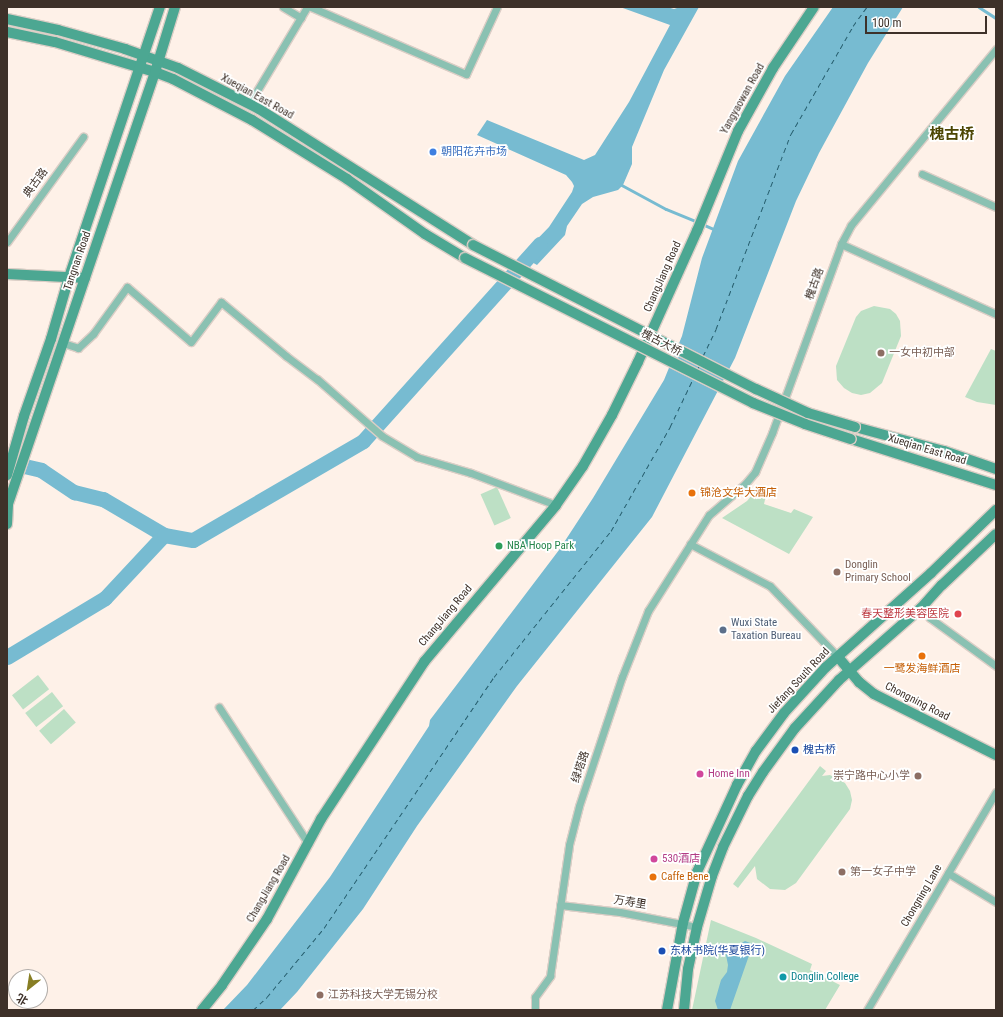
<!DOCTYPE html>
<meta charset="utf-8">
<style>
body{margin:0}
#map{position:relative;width:1003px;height:1017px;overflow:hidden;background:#fef1e8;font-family:"Roboto Condensed","Noto Sans SC",sans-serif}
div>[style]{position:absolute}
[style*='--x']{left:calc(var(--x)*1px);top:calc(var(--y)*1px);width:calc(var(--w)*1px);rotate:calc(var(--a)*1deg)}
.green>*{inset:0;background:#bde0c5;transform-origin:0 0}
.water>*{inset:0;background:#77bbd1}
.stream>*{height:2.5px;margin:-1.25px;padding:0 1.25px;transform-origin:1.25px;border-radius:1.25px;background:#77bbd1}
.river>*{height:15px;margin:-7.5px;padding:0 7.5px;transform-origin:7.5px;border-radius:7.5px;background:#77bbd1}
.ferry>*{height:1px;margin-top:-0.5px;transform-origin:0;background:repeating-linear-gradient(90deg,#265e6e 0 5px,transparent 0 9px)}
.roads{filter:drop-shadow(1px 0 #dbcec6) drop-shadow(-1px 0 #dbcec6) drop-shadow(0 1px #dbcec6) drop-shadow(0 -1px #dbcec6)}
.street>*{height:7px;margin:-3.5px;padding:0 3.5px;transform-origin:3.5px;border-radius:3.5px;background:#8ac1b2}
.secondary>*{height:10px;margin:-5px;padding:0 5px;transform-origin:5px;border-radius:5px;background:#4ca792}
.bridges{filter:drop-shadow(1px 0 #dbcec6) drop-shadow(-1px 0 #dbcec6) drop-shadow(0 1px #dbcec6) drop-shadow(0 -1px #dbcec6)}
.secondary-bridge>*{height:10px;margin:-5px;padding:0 5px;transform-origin:5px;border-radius:5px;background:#4ca792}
.dots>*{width:11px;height:11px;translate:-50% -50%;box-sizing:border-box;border:2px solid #fff;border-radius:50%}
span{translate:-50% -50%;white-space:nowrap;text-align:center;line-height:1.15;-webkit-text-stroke:3.5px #fff;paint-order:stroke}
.street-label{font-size:11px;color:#3e3129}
.shop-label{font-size:11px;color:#366cbe}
.left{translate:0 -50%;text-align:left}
.education-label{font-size:11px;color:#785e54}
.right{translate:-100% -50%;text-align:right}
.food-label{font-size:11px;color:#c56008}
.leisure-label{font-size:11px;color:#27864d}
.health-label{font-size:11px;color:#be3a42}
.service-label{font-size:11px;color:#4e5e75}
.transit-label{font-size:11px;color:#164399}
.hotel-label{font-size:11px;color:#b23c85}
.culture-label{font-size:11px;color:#0d838f}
.district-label{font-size:15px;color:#4c4603;font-weight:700}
.frame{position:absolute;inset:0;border:8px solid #3e3129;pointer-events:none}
.north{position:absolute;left:8px;top:969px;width:40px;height:40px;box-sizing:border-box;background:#fff;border:1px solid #b2ada9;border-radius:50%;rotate:210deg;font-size:11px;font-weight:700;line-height:16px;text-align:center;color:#3e3129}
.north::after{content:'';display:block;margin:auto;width:14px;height:18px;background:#877e24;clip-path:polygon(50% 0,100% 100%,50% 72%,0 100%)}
.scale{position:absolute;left:865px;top:16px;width:122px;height:18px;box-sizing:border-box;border:2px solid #3e3129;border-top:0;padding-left:5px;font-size:12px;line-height:14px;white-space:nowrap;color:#3e3129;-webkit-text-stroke:3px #fff;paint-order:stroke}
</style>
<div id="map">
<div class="green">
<i style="clip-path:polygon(874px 306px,890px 309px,896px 314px,900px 321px,901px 336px,882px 383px,870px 393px,861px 395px,852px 393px,844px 388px,837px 380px,836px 366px,856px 317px,861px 311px)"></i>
<i style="clip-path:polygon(991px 349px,996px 351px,996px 405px,977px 402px,965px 397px)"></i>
<i style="left:497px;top:487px;width:34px;height:18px;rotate:66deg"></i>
<i style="clip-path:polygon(759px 487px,767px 491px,764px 504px,791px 513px,794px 509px,813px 517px,789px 554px,722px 518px,747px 501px)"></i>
<i style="left:38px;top:675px;width:18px;height:33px;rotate:52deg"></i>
<i style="left:52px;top:692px;width:18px;height:34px;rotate:52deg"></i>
<i style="left:64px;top:709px;width:18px;height:33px;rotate:49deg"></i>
<i style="clip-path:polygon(820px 766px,826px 771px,822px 776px,830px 775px,845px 783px,850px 791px,852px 800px,850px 809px,796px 883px,785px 890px,770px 889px,757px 879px,755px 866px,738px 888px,733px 884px)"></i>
<i style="clip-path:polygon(711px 920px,756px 938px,812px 964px,810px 970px,840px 985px,825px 1010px,692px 1010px)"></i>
</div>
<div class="water">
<i style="clip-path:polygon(620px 7px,667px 7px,674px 9px,680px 7px,699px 7px,664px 70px,632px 147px,632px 164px,623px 185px,618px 190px,593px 197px,582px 204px,567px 226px,565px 235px,537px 265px,521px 256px,549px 227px,572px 192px,574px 186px,572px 182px,566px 175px,477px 135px,487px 120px,584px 160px,595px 155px,629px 102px,670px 25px)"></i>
<i style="clip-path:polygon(833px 7px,903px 7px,868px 63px,819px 153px,796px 201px,735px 358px,652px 517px,517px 686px,417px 826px,363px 909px,297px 992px,280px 1010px,223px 1010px,247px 985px,330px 877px,429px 726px,430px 720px,559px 550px,593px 498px,664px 380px,682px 336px,702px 258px,738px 161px,785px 76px)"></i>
<i style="clip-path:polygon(745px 941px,753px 944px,730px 1010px,718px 1010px,715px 1001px,721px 980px,727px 972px,728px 965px,726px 955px,728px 951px)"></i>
</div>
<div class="stream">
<i style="--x:979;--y:7;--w:20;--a:33"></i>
<i style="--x:620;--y:184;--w:52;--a:28.5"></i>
<i style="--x:666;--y:209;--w:35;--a:22"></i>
<i style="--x:702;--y:224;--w:15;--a:23"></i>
</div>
<div class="river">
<i style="--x:7;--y:462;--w:35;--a:13"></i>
<i style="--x:41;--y:470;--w:40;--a:34"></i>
<i style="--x:74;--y:492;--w:30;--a:14"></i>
<i style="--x:103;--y:499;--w:71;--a:30.5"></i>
<i style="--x:7;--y:657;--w:114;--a:-31"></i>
<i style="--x:105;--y:598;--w:86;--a:-46.9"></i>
<i style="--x:164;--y:535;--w:29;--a:10"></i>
<i style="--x:193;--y:540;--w:197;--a:-30.2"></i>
<i style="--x:363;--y:441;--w:265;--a:-48.1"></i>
</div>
<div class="ferry">
<i style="--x:703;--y:356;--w:30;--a:-64"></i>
<i style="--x:716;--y:329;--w:209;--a:-69"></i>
<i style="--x:791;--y:134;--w:125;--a:-60.1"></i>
<i style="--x:853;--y:26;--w:24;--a:-54"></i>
<i style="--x:697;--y:371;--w:8;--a:-67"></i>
<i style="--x:253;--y:1010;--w:19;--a:-43"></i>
<i style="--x:267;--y:997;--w:89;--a:-50.4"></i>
<i style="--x:324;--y:928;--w:303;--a:-55.9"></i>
<i style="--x:494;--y:677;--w:187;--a:-51.3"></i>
<i style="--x:611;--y:531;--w:120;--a:-60.4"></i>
<i style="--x:670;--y:427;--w:53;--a:-64.4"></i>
</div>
<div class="roads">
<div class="street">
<i style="--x:283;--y:7;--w:21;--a:31"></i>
<i style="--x:311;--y:7;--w:169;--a:23.4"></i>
<i style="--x:466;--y:74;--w:74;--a:-65.2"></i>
<i style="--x:249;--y:104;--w:113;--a:-59.1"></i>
<i style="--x:922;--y:174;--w:81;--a:24"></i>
<i style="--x:7;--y:242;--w:130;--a:-54.1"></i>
<i style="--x:841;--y:244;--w:170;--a:24.3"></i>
<i style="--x:63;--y:343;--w:16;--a:18"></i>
<i style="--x:78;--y:348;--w:21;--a:-43"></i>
<i style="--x:93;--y:334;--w:58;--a:-54.1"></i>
<i style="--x:127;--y:287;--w:84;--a:40.7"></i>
<i style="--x:191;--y:342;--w:50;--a:-53.1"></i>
<i style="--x:221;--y:302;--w:85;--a:39.7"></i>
<i style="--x:286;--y:356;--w:39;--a:37"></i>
<i style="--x:317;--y:379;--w:86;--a:41.2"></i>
<i style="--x:382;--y:436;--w:41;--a:31"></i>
<i style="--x:417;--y:457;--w:56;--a:16.5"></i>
<i style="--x:471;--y:473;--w:91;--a:20.6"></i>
<i style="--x:690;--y:544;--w:90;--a:27.7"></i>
<i style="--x:770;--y:586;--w:98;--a:46.2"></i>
<i style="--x:921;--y:608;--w:13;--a:48"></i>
<i style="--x:930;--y:618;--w:82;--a:36"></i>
<i style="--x:219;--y:707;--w:163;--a:56.8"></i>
<i style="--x:948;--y:873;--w:56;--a:31.1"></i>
<i style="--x:560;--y:905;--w:60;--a:6.7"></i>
<i style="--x:620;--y:912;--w:78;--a:11"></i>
<i style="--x:535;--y:1010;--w:13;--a:-90"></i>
<i style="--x:535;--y:997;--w:26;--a:-54"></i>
<i style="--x:550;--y:976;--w:132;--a:-81.7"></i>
<i style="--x:569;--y:845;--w:40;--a:-75.6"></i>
<i style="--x:579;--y:806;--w:136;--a:-71.6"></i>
<i style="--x:622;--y:677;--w:71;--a:-68.5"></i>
<i style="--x:648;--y:611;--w:114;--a:-57.6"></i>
<i style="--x:709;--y:515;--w:48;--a:-40.7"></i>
<i style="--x:745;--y:484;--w:16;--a:-50"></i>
<i style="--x:755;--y:472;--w:43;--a:-66.4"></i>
<i style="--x:772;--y:433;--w:201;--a:-69.9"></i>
<i style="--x:841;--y:244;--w:21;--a:-62"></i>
<i style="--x:851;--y:225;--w:228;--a:-50.5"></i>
<i style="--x:867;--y:1010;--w:253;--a:-59.4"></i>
</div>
<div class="secondary">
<i style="--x:7;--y:19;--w:52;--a:12.2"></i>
<i style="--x:58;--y:30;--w:70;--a:15.8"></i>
<i style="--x:125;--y:49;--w:56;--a:19.7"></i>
<i style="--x:178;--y:68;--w:91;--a:26.8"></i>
<i style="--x:259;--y:109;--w:254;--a:32.4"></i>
<i style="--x:7;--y:32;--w:49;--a:11.8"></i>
<i style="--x:55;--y:42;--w:104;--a:16.7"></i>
<i style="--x:155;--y:72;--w:19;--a:21"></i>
<i style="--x:173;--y:79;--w:89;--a:27.4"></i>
<i style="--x:252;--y:120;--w:112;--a:31.8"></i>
<i style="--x:347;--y:179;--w:95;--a:35.2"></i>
<i style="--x:425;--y:234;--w:47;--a:31"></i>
<i style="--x:7;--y:274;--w:78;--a:2.9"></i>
<i style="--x:855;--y:427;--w:92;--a:15.1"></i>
<i style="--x:944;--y:451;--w:55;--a:19.1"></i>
<i style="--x:851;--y:439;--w:152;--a:17.6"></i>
<i style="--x:7;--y:475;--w:61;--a:-73.9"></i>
<i style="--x:24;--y:416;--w:82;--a:-70.7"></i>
<i style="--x:51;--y:339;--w:65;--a:-73.8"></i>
<i style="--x:69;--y:277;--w:285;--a:-71.4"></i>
<i style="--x:7;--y:524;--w:20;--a:-87"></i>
<i style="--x:8;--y:504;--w:456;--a:-71.2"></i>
<i style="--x:155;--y:72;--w:68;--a:-72.9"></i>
<i style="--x:838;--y:657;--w:33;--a:50"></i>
<i style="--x:859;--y:682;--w:19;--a:39"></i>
<i style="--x:874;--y:694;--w:136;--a:26.6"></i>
<i style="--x:202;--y:1010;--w:32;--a:-51"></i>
<i style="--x:222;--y:985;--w:80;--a:-55.7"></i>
<i style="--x:267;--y:919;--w:114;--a:-61.6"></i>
<i style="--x:321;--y:819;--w:188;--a:-56.7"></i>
<i style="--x:424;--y:662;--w:205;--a:-49.9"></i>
<i style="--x:556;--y:505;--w:47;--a:-55.3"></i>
<i style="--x:583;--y:466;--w:59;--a:-60.4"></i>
<i style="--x:612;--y:415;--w:59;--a:-63.9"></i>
<i style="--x:638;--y:362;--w:144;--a:-65.8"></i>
<i style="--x:697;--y:231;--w:108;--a:-67.7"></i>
<i style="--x:738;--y:131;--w:72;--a:-60.9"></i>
<i style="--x:773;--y:68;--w:73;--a:-56.1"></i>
<i style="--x:667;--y:1010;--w:88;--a:-79.6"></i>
<i style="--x:683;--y:923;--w:53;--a:-74.6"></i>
<i style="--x:697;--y:872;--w:96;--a:-65.3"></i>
<i style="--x:737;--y:785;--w:39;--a:-61"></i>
<i style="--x:756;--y:751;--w:47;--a:-53.6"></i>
<i style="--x:784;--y:713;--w:62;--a:-47.6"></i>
<i style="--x:826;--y:667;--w:141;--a:-41.8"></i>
<i style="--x:931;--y:573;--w:91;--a:-44.1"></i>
<i style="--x:684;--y:1010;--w:41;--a:-84.4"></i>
<i style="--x:688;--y:969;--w:43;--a:-77.9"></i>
<i style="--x:697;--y:927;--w:53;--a:-73.6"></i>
<i style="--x:712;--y:876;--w:31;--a:-69"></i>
<i style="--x:723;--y:847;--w:57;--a:-63.9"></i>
<i style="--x:748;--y:796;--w:28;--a:-58"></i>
<i style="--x:763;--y:772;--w:54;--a:-54"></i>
<i style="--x:795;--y:728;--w:65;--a:-47.5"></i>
<i style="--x:839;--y:680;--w:109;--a:-41.3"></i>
<i style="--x:921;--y:608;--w:31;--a:-48"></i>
<i style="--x:942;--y:585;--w:74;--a:-43.4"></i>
</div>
</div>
<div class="bridges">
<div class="secondary-bridge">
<i style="--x:473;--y:245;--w:318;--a:27"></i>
<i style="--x:756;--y:389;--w:57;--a:24.8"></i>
<i style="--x:808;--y:413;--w:49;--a:16.6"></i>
<i style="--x:465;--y:258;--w:322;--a:26.7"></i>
<i style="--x:753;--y:403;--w:56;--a:22"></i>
<i style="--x:805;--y:424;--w:48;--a:18.1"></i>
</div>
</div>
<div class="dots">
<i style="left:433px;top:152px;background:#3f7fe0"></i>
<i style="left:881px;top:353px;background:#8d6e63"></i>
<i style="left:692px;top:493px;background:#e8710a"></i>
<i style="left:499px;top:546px;background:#2e9e5b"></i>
<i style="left:837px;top:572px;background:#8d6e63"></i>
<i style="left:958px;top:614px;background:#e0444e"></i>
<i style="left:723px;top:630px;background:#5c6f8a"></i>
<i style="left:922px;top:656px;background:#e8710a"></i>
<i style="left:795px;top:750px;background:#1a4fb4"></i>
<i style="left:700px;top:774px;background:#d1479c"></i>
<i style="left:918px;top:776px;background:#8d6e63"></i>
<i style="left:654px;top:859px;background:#d1479c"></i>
<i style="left:842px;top:872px;background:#8d6e63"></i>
<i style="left:653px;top:877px;background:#e8710a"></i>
<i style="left:662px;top:951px;background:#1a4fb4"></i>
<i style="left:783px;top:977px;background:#0f9aa8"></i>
<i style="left:320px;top:995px;background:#8d6e63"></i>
</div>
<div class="street-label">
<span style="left:257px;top:97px;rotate:29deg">Xueqian East Road</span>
<span style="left:743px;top:99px;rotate:-61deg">Yangyaowan Road</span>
<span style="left:36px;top:183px;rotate:-54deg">典古路</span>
<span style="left:78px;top:261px;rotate:-71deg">Tangnan Road</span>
<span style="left:663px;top:277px;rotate:-66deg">ChangJiang Road</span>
<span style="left:815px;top:284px;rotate:-70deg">槐古路</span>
<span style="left:661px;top:343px;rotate:27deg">槐古大桥</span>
<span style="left:927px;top:450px;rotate:17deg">Xueqian East Road</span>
<span style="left:446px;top:616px;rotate:-50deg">ChangJiang Road</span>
<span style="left:799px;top:681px;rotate:-47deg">Jiefang South Road</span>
<span style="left:917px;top:702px;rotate:27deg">Chongning Road</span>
<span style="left:581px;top:767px;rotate:-71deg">绿塔路</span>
<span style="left:269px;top:889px;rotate:-60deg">ChangJiang Road</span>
<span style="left:922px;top:896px;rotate:-60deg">Chongning Lane</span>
<span style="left:630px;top:903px;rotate:9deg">万寿里</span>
</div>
<div class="shop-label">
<span class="left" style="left:441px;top:152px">朝阳花卉市场</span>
</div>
<div class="education-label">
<span class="left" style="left:889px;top:353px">一女中初中部</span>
<span class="left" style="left:845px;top:572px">Donglin<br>Primary School</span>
<span class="right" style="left:910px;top:776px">崇宁路中心小学</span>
<span class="left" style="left:850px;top:872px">第一女子中学</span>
<span class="left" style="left:328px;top:995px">江苏科技大学无锡分校</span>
</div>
<div class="food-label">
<span class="left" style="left:700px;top:493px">锦沧文华大酒店</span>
<span style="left:922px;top:669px">一鹭发海鲜酒店</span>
<span class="left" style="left:661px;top:877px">Caffe Bene</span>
</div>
<div class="leisure-label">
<span class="left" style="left:507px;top:546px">NBA Hoop Park</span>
</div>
<div class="health-label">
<span class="right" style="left:949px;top:614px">春天整形美容医院</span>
</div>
<div class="service-label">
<span class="left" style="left:731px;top:630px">Wuxi State<br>Taxation Bureau</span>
</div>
<div class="transit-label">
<span class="left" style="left:803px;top:750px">槐古桥</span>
<span class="left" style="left:670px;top:951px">东林书院(华夏银行)</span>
</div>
<div class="hotel-label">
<span class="left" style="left:708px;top:774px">Home Inn</span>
<span class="left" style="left:662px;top:859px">530酒店</span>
</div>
<div class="culture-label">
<span class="left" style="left:791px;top:977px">Donglin College</span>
</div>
<div class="district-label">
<span style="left:952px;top:135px">槐古桥</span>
</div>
<div class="frame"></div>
<div class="north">北</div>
<div class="scale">100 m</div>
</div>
